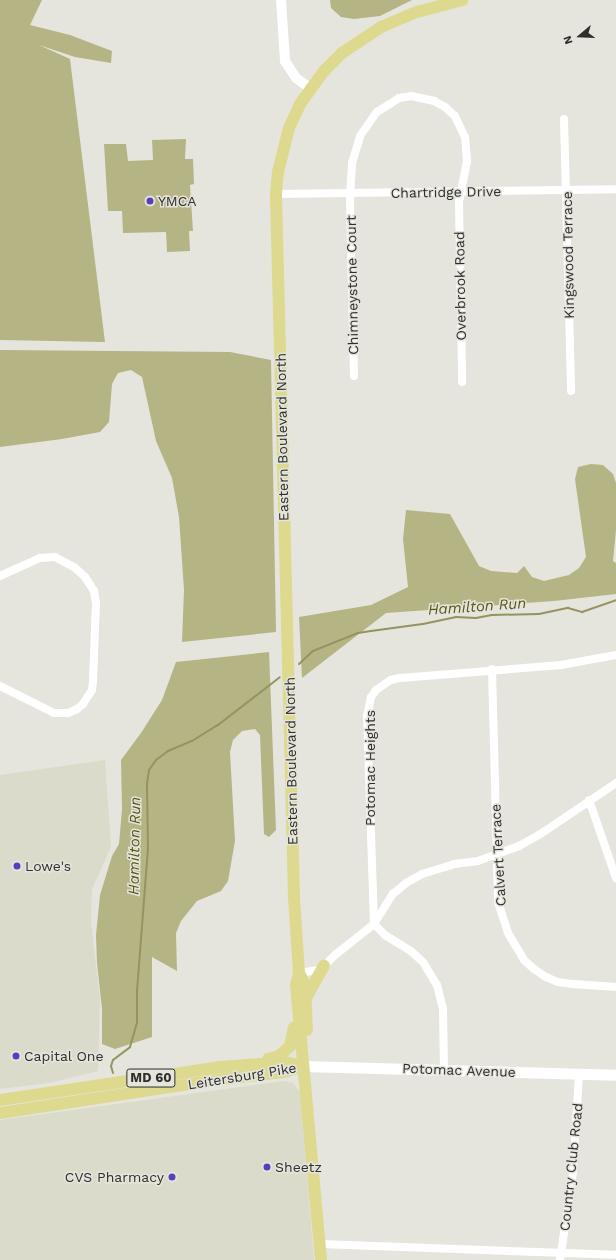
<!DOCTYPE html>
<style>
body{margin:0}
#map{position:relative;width:616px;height:1260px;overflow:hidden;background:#e5e5dd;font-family:"Work Sans",sans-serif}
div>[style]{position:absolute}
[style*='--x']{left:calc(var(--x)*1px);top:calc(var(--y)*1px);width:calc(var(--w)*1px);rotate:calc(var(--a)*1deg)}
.built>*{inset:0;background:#dbdbcb}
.green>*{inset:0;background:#b5b485}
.stream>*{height:2px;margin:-1px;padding:0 1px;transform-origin:1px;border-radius:1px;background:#95935e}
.minor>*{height:8px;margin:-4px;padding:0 4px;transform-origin:4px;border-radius:4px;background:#fff}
.tertiary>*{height:10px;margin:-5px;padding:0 5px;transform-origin:5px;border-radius:5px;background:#fff}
.secondary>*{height:11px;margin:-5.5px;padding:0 5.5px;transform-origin:5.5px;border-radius:5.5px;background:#fff}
.primary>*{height:12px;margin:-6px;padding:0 6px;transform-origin:6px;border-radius:6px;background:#ddda8f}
.dots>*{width:11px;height:11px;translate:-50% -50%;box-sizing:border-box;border:2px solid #e5e5dd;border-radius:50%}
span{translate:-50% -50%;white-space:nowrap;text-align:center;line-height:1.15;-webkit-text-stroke:3px #e5e5dd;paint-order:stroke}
.shield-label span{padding:1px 3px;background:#e5e5dd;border:1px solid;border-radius:3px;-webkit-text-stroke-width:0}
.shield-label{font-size:13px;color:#2e2e2b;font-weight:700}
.street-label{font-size:14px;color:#2e2e2b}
.poi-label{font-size:14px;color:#2e2e2b}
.left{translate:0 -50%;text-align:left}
.right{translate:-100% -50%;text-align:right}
.water-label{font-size:15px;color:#575515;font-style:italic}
.north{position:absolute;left:560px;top:16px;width:40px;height:40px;-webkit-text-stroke:3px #e5e5dd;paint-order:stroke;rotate:251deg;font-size:11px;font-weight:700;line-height:16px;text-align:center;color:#2e2e2b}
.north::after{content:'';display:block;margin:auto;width:14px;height:18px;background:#2e2e2b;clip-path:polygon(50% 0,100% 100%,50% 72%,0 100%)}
</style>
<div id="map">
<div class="built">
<i style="clip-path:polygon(105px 760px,111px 847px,92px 889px,91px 922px,100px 999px,98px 1071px,49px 1083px,0 1089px,0 775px)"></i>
<i style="clip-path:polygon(284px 1081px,293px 1083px,300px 1092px,314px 1260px,0 1260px,0 1120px)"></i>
</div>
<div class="green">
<i style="clip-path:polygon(0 0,42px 0,30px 25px,70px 35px,112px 51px,111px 63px,75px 57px,39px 45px,70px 59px,105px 342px,0 340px)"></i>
<i style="clip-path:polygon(330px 0,412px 0,380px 16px,354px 19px,341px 17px,331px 8px)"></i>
<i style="clip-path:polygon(186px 139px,185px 159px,193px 159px,194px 184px,190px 185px,193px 231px,189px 231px,190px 251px,167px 252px,166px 232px,123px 233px,122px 211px,108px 211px,104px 144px,126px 144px,128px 161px,153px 160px,152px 140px)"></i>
<i style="clip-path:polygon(0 350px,230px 352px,271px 360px,276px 632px,182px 642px,184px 590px,179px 517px,172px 478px,156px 441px,142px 377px,131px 370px,118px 373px,112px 384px,109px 422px,100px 432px,62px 439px,0 447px)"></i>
<i style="clip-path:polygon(591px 464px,603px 465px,613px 474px,616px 483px,616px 530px,613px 561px,616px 563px,616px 594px,554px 601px,386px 613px,302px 678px,299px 617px,371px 605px,408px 587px,403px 539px,406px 510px,450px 514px,479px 566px,491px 571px,517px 573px,524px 566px,532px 577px,544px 581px,569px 575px,579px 568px,586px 557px,575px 479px,578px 467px)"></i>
<i style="clip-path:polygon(269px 652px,276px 830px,269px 837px,264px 834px,260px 735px,255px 729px,242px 731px,233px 740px,230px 752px,235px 841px,228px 881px,221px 891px,197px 901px,181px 921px,176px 933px,177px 971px,152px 957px,152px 1037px,115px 1049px,102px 1044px,102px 1009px,97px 963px,96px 935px,100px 895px,112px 856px,119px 844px,122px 809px,121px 760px,141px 733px,162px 700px,176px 662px)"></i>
</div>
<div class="stream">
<i style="--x:299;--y:664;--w:19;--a:-43"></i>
<i style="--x:313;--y:651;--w:48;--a:-21.8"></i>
<i style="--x:358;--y:633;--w:13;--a:-9"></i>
<i style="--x:371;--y:631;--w:52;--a:-7.7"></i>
<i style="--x:423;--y:624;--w:34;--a:-12"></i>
<i style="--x:456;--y:617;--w:20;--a:3"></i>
<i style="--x:476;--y:618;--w:16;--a:-11"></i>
<i style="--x:492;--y:615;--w:47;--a:-1.2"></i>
<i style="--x:539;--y:614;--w:30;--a:-12"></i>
<i style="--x:568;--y:608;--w:15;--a:16"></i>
<i style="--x:582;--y:612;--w:36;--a:-19"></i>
<i style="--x:113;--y:1073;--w:7;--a:-106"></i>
<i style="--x:111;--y:1066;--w:6;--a:-72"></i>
<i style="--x:113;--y:1060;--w:21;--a:-37"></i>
<i style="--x:130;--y:1047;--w:26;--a:-74"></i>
<i style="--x:137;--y:1022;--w:31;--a:-90"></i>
<i style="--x:137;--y:991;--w:142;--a:-85.6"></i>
<i style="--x:148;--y:849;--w:65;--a:-90.9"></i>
<i style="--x:147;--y:784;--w:14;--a:-82"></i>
<i style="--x:149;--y:770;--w:12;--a:-55"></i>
<i style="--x:156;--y:760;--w:15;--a:-37"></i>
<i style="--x:168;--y:751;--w:26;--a:-23"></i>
<i style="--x:192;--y:741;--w:31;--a:-32"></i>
<i style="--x:218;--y:725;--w:78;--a:-37.7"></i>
</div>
<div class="minor">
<i style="--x:564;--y:119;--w:272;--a:88.5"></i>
<i style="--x:276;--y:194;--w:340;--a:-0.8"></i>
<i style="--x:354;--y:376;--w:182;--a:-91.3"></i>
<i style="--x:350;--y:194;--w:31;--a:-86"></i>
<i style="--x:352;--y:163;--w:28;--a:-73"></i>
<i style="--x:360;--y:136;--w:29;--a:-55"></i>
<i style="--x:377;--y:112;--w:26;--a:-32"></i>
<i style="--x:399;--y:98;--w:12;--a:-9"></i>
<i style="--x:411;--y:96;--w:24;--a:12"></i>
<i style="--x:434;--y:101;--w:13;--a:29"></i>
<i style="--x:445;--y:107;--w:13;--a:42"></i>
<i style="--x:455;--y:116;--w:23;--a:65"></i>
<i style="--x:465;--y:137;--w:24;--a:85"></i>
<i style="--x:467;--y:161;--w:42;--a:101"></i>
<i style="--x:459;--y:202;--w:180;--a:89"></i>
<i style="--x:0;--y:576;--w:44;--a:-24.2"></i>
<i style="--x:40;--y:558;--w:15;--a:-4"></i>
<i style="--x:55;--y:557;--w:21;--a:28"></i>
<i style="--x:74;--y:567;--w:15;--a:42"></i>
<i style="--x:85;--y:577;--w:17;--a:57"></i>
<i style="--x:94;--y:591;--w:12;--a:81"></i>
<i style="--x:96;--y:603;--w:78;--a:92.2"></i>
<i style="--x:93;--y:681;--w:9;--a:96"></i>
<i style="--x:92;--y:690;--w:17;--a:123"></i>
<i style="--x:83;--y:704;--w:8;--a:140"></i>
<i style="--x:77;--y:709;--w:10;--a:156"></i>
<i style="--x:68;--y:713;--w:14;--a:180"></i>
<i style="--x:54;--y:713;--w:60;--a:-153.4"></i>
<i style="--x:492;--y:669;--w:233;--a:88.5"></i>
<i style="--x:498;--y:902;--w:33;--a:72"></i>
<i style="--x:508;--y:933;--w:31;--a:59"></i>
<i style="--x:524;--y:960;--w:13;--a:42"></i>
<i style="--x:534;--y:969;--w:14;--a:34"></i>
<i style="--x:546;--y:977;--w:13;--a:23"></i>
<i style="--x:558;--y:982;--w:15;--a:8"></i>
<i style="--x:573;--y:984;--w:43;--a:4"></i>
<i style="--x:589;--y:800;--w:83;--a:70.9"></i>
<i style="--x:374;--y:924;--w:208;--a:-91.9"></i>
<i style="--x:367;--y:716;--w:19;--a:-78"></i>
<i style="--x:371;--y:697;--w:9;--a:-54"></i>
<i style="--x:376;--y:690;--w:18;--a:-34"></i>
<i style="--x:391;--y:680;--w:9;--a:-13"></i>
<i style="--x:400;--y:678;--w:162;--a:-4.6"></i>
<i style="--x:561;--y:665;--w:56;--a:-10.3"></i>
<i style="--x:374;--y:924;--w:16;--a:45"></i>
<i style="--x:385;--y:935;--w:31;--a:32"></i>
<i style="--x:411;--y:951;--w:16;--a:43"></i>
<i style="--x:423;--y:962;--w:27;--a:59"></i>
<i style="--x:437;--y:985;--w:25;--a:76"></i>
<i style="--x:443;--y:1009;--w:61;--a:89.1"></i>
<i style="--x:299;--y:973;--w:20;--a:-9"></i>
<i style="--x:319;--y:970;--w:6;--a:-39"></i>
<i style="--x:324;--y:966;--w:16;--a:-45"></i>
<i style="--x:335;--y:955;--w:50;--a:-38.5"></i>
<i style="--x:374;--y:924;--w:36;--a:-58"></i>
<i style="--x:393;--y:894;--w:17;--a:-40"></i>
<i style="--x:406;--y:883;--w:18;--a:-29"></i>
<i style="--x:422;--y:874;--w:34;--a:-17"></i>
<i style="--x:454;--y:864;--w:24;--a:-7"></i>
<i style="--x:478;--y:861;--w:44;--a:-20.1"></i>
<i style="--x:519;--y:846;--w:23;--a:-29"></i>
<i style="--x:539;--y:835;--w:93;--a:-34"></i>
<i style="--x:320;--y:1244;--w:296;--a:2.1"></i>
<i style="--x:560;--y:1260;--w:89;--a:-81.6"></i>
<i style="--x:573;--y:1172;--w:98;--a:-86.5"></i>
</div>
<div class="tertiary">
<i style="--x:281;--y:0;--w:61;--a:86.2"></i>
<i style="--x:285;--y:61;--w:20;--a:57"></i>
<i style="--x:296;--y:78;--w:19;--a:36"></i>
</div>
<div class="secondary">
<i style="--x:303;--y:1066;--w:313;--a:1.6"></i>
</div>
<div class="primary">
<i style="--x:299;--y:973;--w:13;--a:63"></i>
<i style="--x:305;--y:985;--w:45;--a:87.5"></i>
<i style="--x:306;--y:998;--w:37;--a:-61"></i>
<i style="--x:268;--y:1059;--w:11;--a:-15"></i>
<i style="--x:279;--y:1056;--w:15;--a:-42"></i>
<i style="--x:290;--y:1046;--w:19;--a:-78"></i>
<i style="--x:0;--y:1100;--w:223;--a:-8.5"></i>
<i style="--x:221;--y:1067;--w:64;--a:-4.5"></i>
<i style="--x:285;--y:1062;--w:17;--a:13"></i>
<i style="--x:0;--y:1113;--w:226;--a:-8.7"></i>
<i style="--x:223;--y:1079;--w:61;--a:-6.5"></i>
<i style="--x:284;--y:1072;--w:20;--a:-18"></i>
<i style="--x:321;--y:1260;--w:276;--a:-95.2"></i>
<i style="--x:296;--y:985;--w:12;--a:-76"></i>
<i style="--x:299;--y:973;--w:76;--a:-93.8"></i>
<i style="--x:294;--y:897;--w:703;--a:-91.47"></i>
<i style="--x:276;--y:194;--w:22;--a:-85"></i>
<i style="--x:278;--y:172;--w:45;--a:-76"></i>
<i style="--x:289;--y:128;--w:26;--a:-65"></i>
<i style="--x:300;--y:104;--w:41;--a:-54"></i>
<i style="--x:324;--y:71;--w:25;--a:-45"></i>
<i style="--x:342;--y:53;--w:47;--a:-33.7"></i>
<i style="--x:381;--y:27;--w:39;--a:-23"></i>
<i style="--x:417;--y:12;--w:47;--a:-14.9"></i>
</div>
<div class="dots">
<i style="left:150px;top:201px;background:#5940b8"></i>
<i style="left:17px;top:866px;background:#5940b8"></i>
<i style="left:16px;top:1056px;background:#5940b8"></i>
<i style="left:267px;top:1167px;background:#5940b8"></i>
<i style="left:172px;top:1177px;background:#5940b8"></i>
</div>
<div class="shield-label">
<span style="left:151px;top:1078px">MD 60</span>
</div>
<div class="street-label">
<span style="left:446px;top:192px;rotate:-1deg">Chartridge Drive</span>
<span style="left:568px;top:255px;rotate:-91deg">Kingswood Terrace</span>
<span style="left:352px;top:285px;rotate:-91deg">Chimneystone Court</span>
<span style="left:460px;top:286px;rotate:-91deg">Overbrook Road</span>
<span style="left:282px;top:437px;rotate:-91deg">Eastern Boulevard North</span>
<span style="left:291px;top:761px;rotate:-91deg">Eastern Boulevard North</span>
<span style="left:370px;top:768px;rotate:-90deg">Potomac Heights</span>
<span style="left:498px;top:855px;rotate:-93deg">Calvert Terrace</span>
<span style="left:459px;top:1070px;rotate:2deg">Potomac Avenue</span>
<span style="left:242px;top:1076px;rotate:-9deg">Leitersburg Pike</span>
<span style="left:571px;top:1167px;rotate:-84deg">Country Club Road</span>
</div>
<div class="poi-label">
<span class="left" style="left:158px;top:201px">YMCA</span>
<span class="left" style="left:25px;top:866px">Lowe's</span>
<span class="left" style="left:24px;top:1056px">Capital One</span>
<span class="left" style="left:275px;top:1167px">Sheetz</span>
<span class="right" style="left:164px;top:1177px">CVS Pharmacy</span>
</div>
<div class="water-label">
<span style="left:477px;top:607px;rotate:-4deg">Hamilton Run</span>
<span style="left:135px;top:846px;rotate:-89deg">Hamilton Run</span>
</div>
<div class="north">N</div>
</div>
